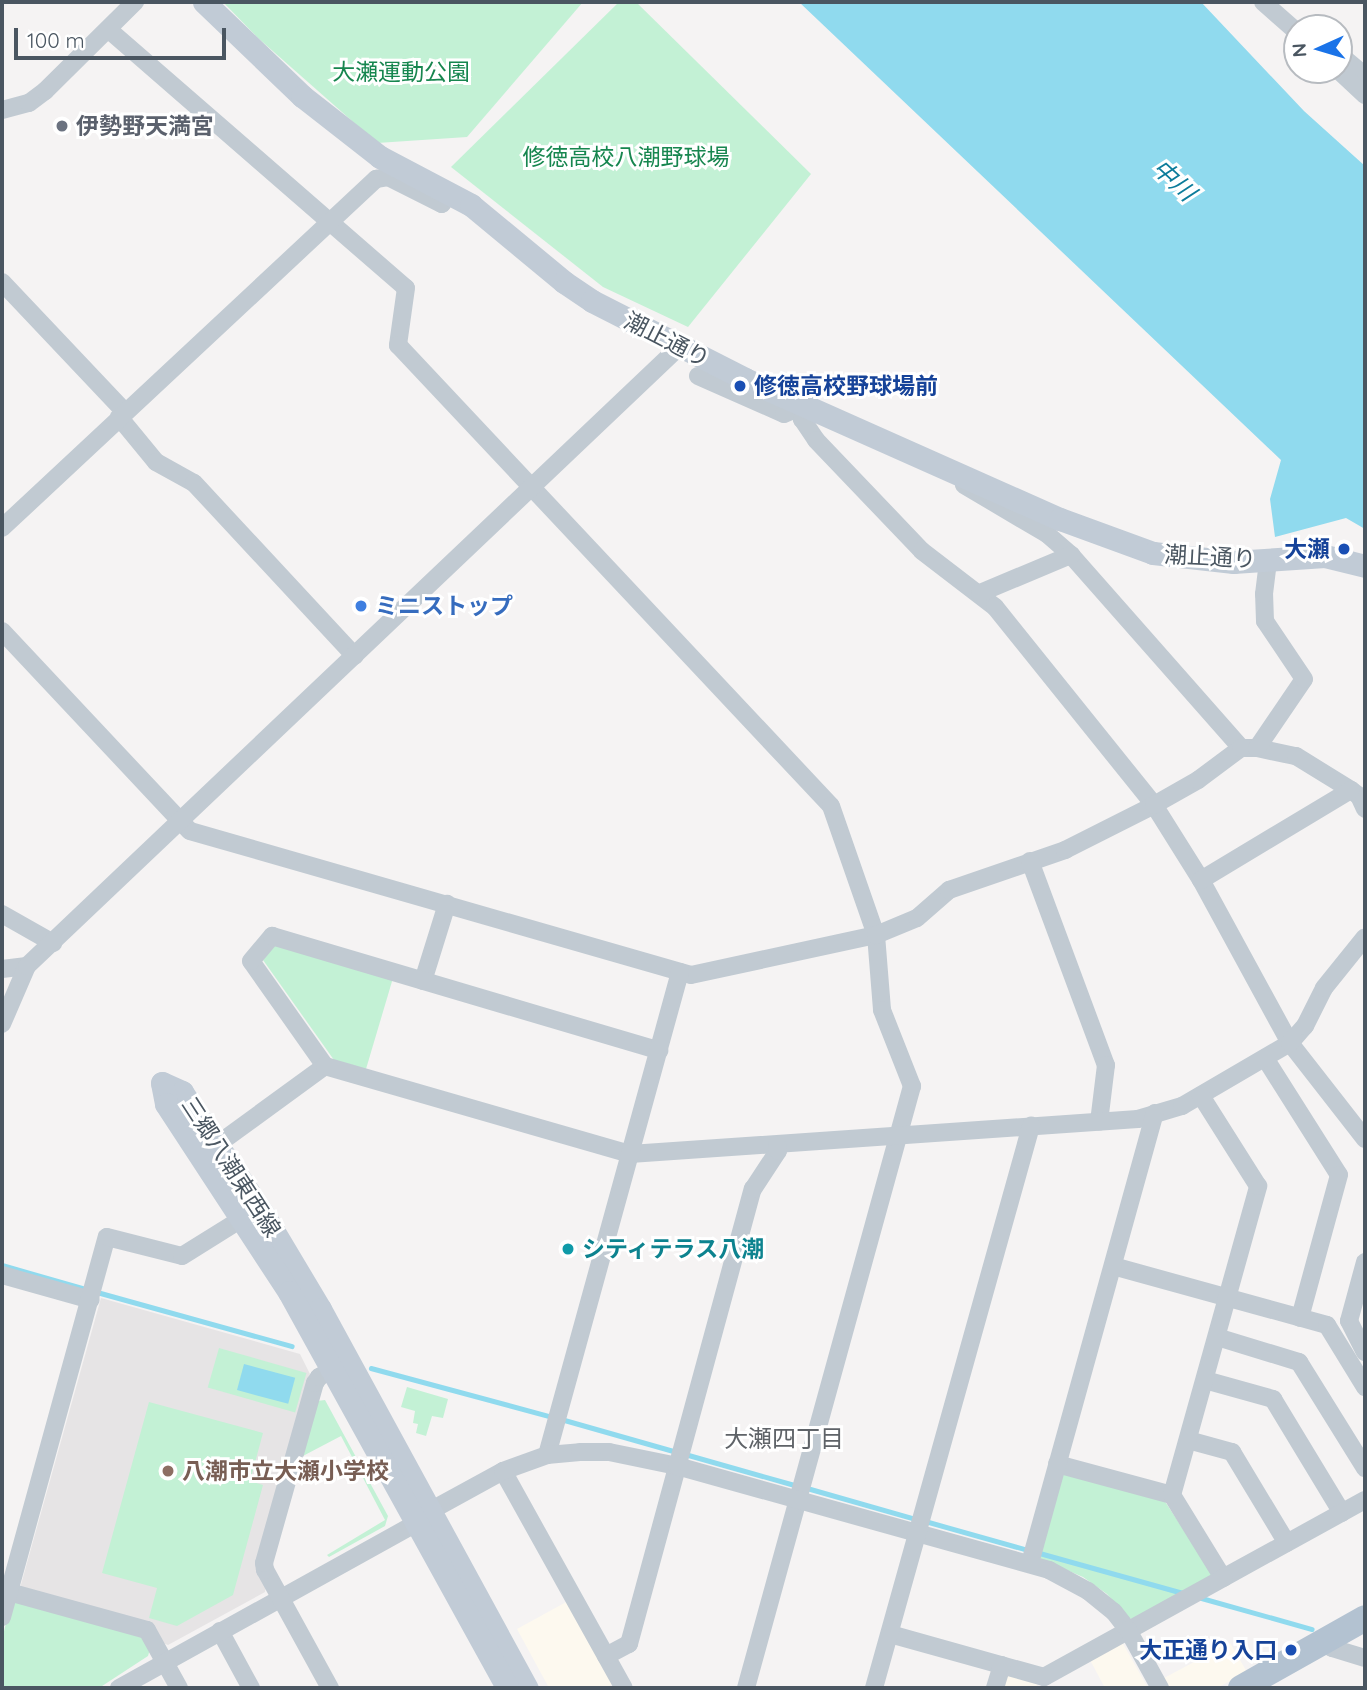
<!DOCTYPE html>
<meta charset="utf-8">
<style>
body{margin:0}
#map{position:relative;width:1367px;height:1690px;overflow:hidden;background:#f5f3f3;font-family:Quicksand,"Noto Sans JP",sans-serif}
div>[style]{position:absolute}
[style*='--x']{left:calc(var(--x)*1px);top:calc(var(--y)*1px);width:calc(var(--w)*1px);rotate:calc(var(--a)*1deg)}
.commercial>*{inset:0;background:#fdf9ef}
.education>*{inset:0;background:#e6e4e5}
.green>*{inset:0;background:#c3f1d5;transform-origin:0 0}
.water>*{inset:0;background:#90daee;transform-origin:0 0}
.stream>*{height:4.5px;margin:-2.25px;padding:0 2.25px;transform-origin:2.25px;border-radius:2.25px;background:#90daee}
.street>*{height:18px;margin:-9px;padding:0 9px;transform-origin:9px;border-radius:9px;background:#c1cad2}
.secondary>*{height:23px;margin:-11.5px;padding:0 11.5px;transform-origin:11.5px;border-radius:11.5px;background:#c1cbd6}
.primary>*{height:26px;margin:-13px;padding:0 13px;transform-origin:13px;border-radius:13px;background:#b3c2d1}
.dots>*{width:19px;height:19px;translate:-50% -50%;box-sizing:border-box;border:4px solid #fff;border-radius:50%}
span{translate:-50% -50%;white-space:nowrap;text-align:center;line-height:1.15;-webkit-text-stroke:6px #fff;paint-order:stroke}
.park-label{font-size:23px;color:#17864f}
.worship-label{font-size:23px;color:#5b616d;font-weight:700}
.left{translate:0 -50%;text-align:left}
.street-label{font-size:23px;color:#4a5661}
.transit-label{font-size:23px;color:#164399;font-weight:700}
.right{translate:-100% -50%;text-align:right}
.shop-label{font-size:23px;color:#366cbe;font-weight:700}
.culture-label{font-size:23px;color:#0d838f;font-weight:700}
.education-label{font-size:23px;color:#785e54;font-weight:700}
.water-label{font-size:24px;color:#0c7c9b;font-style:italic}
.neighbourhood-label{font-size:24px;color:#5f6368}
.frame{position:absolute;inset:0;border:4px solid #4a5661;pointer-events:none}
.north{position:absolute;left:1283px;top:14px;width:70px;height:70px;box-sizing:border-box;background:#fff;border:2px solid #b7bbc0;border-radius:50%;rotate:266deg;font-size:19px;font-weight:700;line-height:28px;text-align:center;color:#4a5661}
.north::after{content:'';display:block;margin:auto;width:24px;height:32px;background:#1a73e8;clip-path:polygon(50% 0,100% 100%,50% 72%,0 100%)}
.scale{position:absolute;left:14px;top:28px;width:212px;height:32px;box-sizing:border-box;border:4px solid #4a5661;border-top:0;padding-left:9px;font-size:21px;line-height:24px;white-space:nowrap;color:#4a5661;-webkit-text-stroke:5px #fff;paint-order:stroke}
</style>
<div id="map">
<div class="commercial">
<i style="clip-path:polygon(568px 1601px,613px 1684px,605px 1688px,549px 1688px,517px 1629px)"></i>
<i style="clip-path:polygon(1122px 1642px,1148px 1688px,1105px 1688px,1090px 1660px)"></i>
<i style="clip-path:polygon(1230px 1643px,1247px 1672px,1217px 1688px,1170px 1688px,1164px 1678px)"></i>
<i style="clip-path:polygon(1006px 1672px,1038px 1682px,1036px 1688px,1001px 1688px)"></i>
</div>
<div class="education">
<i style="clip-path:polygon(101px 1298px,300px 1354px,310px 1374px,256px 1569px,266px 1586px,265px 1592px,168px 1645px,20px 1588px)"></i>
</div>
<div class="green">
<i style="clip-path:polygon(223px 2px,583px 2px,467px 137px,377px 143px,258px 38px)"></i>
<i style="clip-path:polygon(619px 2px,636px 2px,811px 174px,688px 327px,603px 287px,451px 167px)"></i>
<i style="clip-path:polygon(276px 944px,393px 978px,366px 1069px,334px 1060px,263px 960px)"></i>
<i style="left:219px;top:1348px;width:91px;height:41px;rotate:16deg"></i>
<i style="clip-path:polygon(407px 1387px,448px 1399px,443px 1418px,432px 1416px,426px 1436px,416px 1433px,418px 1424px,413px 1423px,415px 1411px,401px 1407px)"></i>
<i style="clip-path:polygon(325px 1400px,388px 1516px,385px 1526px,329px 1557px,327px 1555px,385px 1520px,341px 1436px,301px 1457px,317px 1401px)"></i>
<i style="clip-path:polygon(149px 1402px,263px 1433px,250px 1481px,263px 1485px,233px 1595px,177px 1626px,149px 1618px,157px 1588px,102px 1573px)"></i>
<i style="clip-path:polygon(1065px 1473px,1164px 1500px,1212px 1573px,1211px 1579px,1137px 1620px,1128px 1618px,1107px 1594px,1083px 1577px,1041px 1559px,1038px 1554px,1059px 1476px)"></i>
<i style="clip-path:polygon(17px 1601px,144px 1638px,150px 1649px,148px 1656px,99px 1688px,2px 1688px,2px 1639px,11px 1604px)"></i>
</div>
<div class="water">
<i style="clip-path:polygon(799px 2px,1201px 2px,1304px 111px,1365px 166px,1365px 529px,1346px 518px,1275px 537px,1270px 499px,1281px 460px)"></i>
<i style="left:244px;top:1364px;width:53px;height:27px;rotate:15deg"></i>
</div>
<div class="stream">
<i style="--x:2;--y:1265;--w:91;--a:16"></i>
<i style="--x:97;--y:1292;--w:202;--a:15.5"></i>
<i style="--x:371;--y:1368;--w:188;--a:15.1"></i>
<i style="--x:561;--y:1419;--w:121;--a:15.9"></i>
<i style="--x:685;--y:1454;--w:117;--a:15.8"></i>
<i style="--x:807;--y:1488;--w:113;--a:15.9"></i>
<i style="--x:925;--y:1521;--w:107;--a:15.7"></i>
<i style="--x:1036;--y:1552;--w:153;--a:15.6"></i>
<i style="--x:1198;--y:1597;--w:118;--a:15.7"></i>
</div>
<div class="street">
<i style="--x:1263;--y:2;--w:45;--a:41.4"></i>
<i style="--x:109;--y:30;--w:393;--a:41"></i>
<i style="--x:406;--y:288;--w:58;--a:98"></i>
<i style="--x:398;--y:345;--w:632;--a:46.79"></i>
<i style="--x:831;--y:806;--w:137;--a:70.8"></i>
<i style="--x:876;--y:935;--w:75;--a:85.4"></i>
<i style="--x:882;--y:1010;--w:82;--a:68.5"></i>
<i style="--x:912;--y:1086;--w:624;--a:105.42"></i>
<i style="--x:1339;--y:54;--w:34;--a:40"></i>
<i style="--x:1338;--y:70;--w:37;--a:43"></i>
<i style="--x:2;--y:110;--w:28;--a:-15"></i>
<i style="--x:29;--y:103;--w:20;--a:-37"></i>
<i style="--x:45;--y:91;--w:127;--a:-44.7"></i>
<i style="--x:2;--y:282;--w:179;--a:46.6"></i>
<i style="--x:698;--y:376;--w:94;--a:23.8"></i>
<i style="--x:784;--y:414;--w:8;--a:-23"></i>
<i style="--x:791;--y:411;--w:9;--a:-58"></i>
<i style="--x:808;--y:409;--w:12;--a:121"></i>
<i style="--x:802;--y:419;--w:25;--a:56"></i>
<i style="--x:816;--y:440;--w:153;--a:46.3"></i>
<i style="--x:922;--y:551;--w:92;--a:37.5"></i>
<i style="--x:995;--y:607;--w:254;--a:51.2"></i>
<i style="--x:1154;--y:805;--w:89;--a:57.9"></i>
<i style="--x:1201;--y:880;--w:186;--a:61.4"></i>
<i style="--x:1290;--y:1043;--w:122;--a:52"></i>
<i style="--x:119;--y:417;--w:58;--a:50.6"></i>
<i style="--x:156;--y:462;--w:43;--a:28.9"></i>
<i style="--x:194;--y:483;--w:236;--a:47.1"></i>
<i style="--x:964;--y:485;--w:96;--a:30.6"></i>
<i style="--x:1047;--y:534;--w:32;--a:41"></i>
<i style="--x:1071;--y:555;--w:257;--a:48.6"></i>
<i style="--x:2;--y:528;--w:512;--a:-43.02"></i>
<i style="--x:376;--y:179;--w:12;--a:-9"></i>
<i style="--x:388;--y:177;--w:60;--a:26.6"></i>
<i style="--x:442;--y:204;--w:13;--a:-58"></i>
<i style="--x:980;--y:593;--w:99;--a:-22.7"></i>
<i style="--x:2;--y:631;--w:274;--a:46.8"></i>
<i style="--x:190;--y:831;--w:521;--a:16.04"></i>
<i style="--x:691;--y:975;--w:189;--a:-12.2"></i>
<i style="--x:876;--y:935;--w:44;--a:-22.5"></i>
<i style="--x:917;--y:918;--w:43;--a:-41.2"></i>
<i style="--x:949;--y:890;--w:123;--a:-19"></i>
<i style="--x:1065;--y:850;--w:100;--a:-26.8"></i>
<i style="--x:1154;--y:805;--w:51;--a:-29.6"></i>
<i style="--x:1198;--y:780;--w:54;--a:-36.7"></i>
<i style="--x:1241;--y:748;--w:16;--a:0"></i>
<i style="--x:1257;--y:748;--w:40;--a:12"></i>
<i style="--x:1296;--y:756;--w:65;--a:31.7"></i>
<i style="--x:1351;--y:790;--w:10;--a:37"></i>
<i style="--x:1359;--y:796;--w:14;--a:65"></i>
<i style="--x:1257;--y:748;--w:83;--a:-55.7"></i>
<i style="--x:1304;--y:679;--w:70;--a:-123.9"></i>
<i style="--x:1265;--y:621;--w:27;--a:-92"></i>
<i style="--x:1264;--y:594;--w:34;--a:-83"></i>
<i style="--x:1030;--y:861;--w:218;--a:69.6"></i>
<i style="--x:1106;--y:1065;--w:57;--a:97"></i>
<i style="--x:1201;--y:880;--w:175;--a:-31"></i>
<i style="--x:2;--y:914;--w:59;--a:29.6"></i>
<i style="--x:2;--y:969;--w:25;--a:-7"></i>
<i style="--x:423;--y:981;--w:81;--a:-72.7"></i>
<i style="--x:2;--y:1024;--w:63;--a:-66.7"></i>
<i style="--x:27;--y:966;--w:899;--a:-43.51"></i>
<i style="--x:1265;--y:1058;--w:138;--a:57.7"></i>
<i style="--x:1339;--y:1175;--w:148;--a:105.3"></i>
<i style="--x:325;--y:1066;--w:128;--a:-125.2"></i>
<i style="--x:251;--y:961;--w:33;--a:-50"></i>
<i style="--x:272;--y:936;--w:404;--a:16.5"></i>
<i style="--x:218;--y:1144;--w:132;--a:-36.1"></i>
<i style="--x:325;--y:1066;--w:317;--a:16.1"></i>
<i style="--x:630;--y:1154;--w:509;--a:-3.94"></i>
<i style="--x:1138;--y:1119;--w:46;--a:-16.5"></i>
<i style="--x:1182;--y:1106;--w:125;--a:-30.3"></i>
<i style="--x:1290;--y:1043;--w:23;--a:-49"></i>
<i style="--x:1305;--y:1026;--w:42;--a:-63.4"></i>
<i style="--x:1324;--y:988;--w:65;--a:-51.2"></i>
<i style="--x:1365;--y:1262;--w:61;--a:105.2"></i>
<i style="--x:1349;--y:1321;--w:35;--a:63"></i>
<i style="--x:1113;--y:1266;--w:222;--a:15.4"></i>
<i style="--x:1327;--y:1325;--w:73;--a:58.5"></i>
<i style="--x:2;--y:1275;--w:92;--a:15.7"></i>
<i style="--x:1217;--y:1337;--w:86;--a:17"></i>
<i style="--x:1299;--y:1362;--w:125;--a:58.1"></i>
<i style="--x:1205;--y:1380;--w:71;--a:15.6"></i>
<i style="--x:1273;--y:1399;--w:133;--a:58.8"></i>
<i style="--x:1188;--y:1440;--w:46;--a:15.3"></i>
<i style="--x:1232;--y:1452;--w:106;--a:58.9"></i>
<i style="--x:547;--y:1455;--w:501;--a:-74.6"></i>
<i style="--x:1057;--y:1464;--w:119;--a:15.1"></i>
<i style="--x:1172;--y:1495;--w:97;--a:58.4"></i>
<i style="--x:1223;--y:1578;--w:162;--a:-28.8"></i>
<i style="--x:503;--y:1471;--w:248;--a:60.9"></i>
<i style="--x:1172;--y:1495;--w:321;--a:-74.4"></i>
<i style="--x:1258;--y:1186;--w:107;--a:-122.3"></i>
<i style="--x:1030;--y:1563;--w:467;--a:-74.5"></i>
<i style="--x:9;--y:1592;--w:143;--a:15.4"></i>
<i style="--x:147;--y:1630;--w:66;--a:61.1"></i>
<i style="--x:2;--y:1617;--w:394;--a:-74.6"></i>
<i style="--x:107;--y:1237;--w:77;--a:14.2"></i>
<i style="--x:182;--y:1256;--w:72;--a:-31.9"></i>
<i style="--x:220;--y:1631;--w:65;--a:61.5"></i>
<i style="--x:890;--y:1634;--w:160;--a:15.6"></i>
<i style="--x:1044;--y:1677;--w:205;--a:-28.9"></i>
<i style="--x:1328;--y:1640;--w:9;--a:63"></i>
<i style="--x:1332;--y:1648;--w:34;--a:17"></i>
<i style="--x:606;--y:1656;--w:26;--a:-28"></i>
<i style="--x:629;--y:1644;--w:472;--a:-74.8"></i>
<i style="--x:753;--y:1189;--w:45;--a:-56.7"></i>
<i style="--x:778;--y:1151;--w:6;--a:-99"></i>
<i style="--x:119;--y:1688;--w:342;--a:-29"></i>
<i style="--x:418;--y:1522;--w:16;--a:-43"></i>
<i style="--x:430;--y:1511;--w:83;--a:-28.7"></i>
<i style="--x:503;--y:1471;--w:47;--a:-20"></i>
<i style="--x:547;--y:1455;--w:33;--a:-5"></i>
<i style="--x:580;--y:1452;--w:29;--a:0"></i>
<i style="--x:609;--y:1452;--w:69;--a:11.6"></i>
<i style="--x:677;--y:1466;--w:386;--a:15.6"></i>
<i style="--x:1049;--y:1570;--w:44;--a:28.3"></i>
<i style="--x:1088;--y:1591;--w:33;--a:39"></i>
<i style="--x:1114;--y:1612;--w:23;--a:52"></i>
<i style="--x:1128;--y:1630;--w:66;--a:61.1"></i>
<i style="--x:330;--y:1688;--w:135;--a:-118.8"></i>
<i style="--x:265;--y:1570;--w:7;--a:-98"></i>
<i style="--x:264;--y:1563;--w:187;--a:-74.2"></i>
<i style="--x:315;--y:1383;--w:7;--a:-56"></i>
<i style="--x:319;--y:1377;--w:14;--a:-30"></i>
<i style="--x:874;--y:1688;--w:584;--a:-74.39"></i>
<i style="--x:995;--y:1688;--w:24;--a:-73"></i>
</div>
<div class="secondary">
<i style="--x:204;--y:2;--w:136;--a:43.8"></i>
<i style="--x:302;--y:96;--w:99;--a:38"></i>
<i style="--x:380;--y:157;--w:103;--a:27.8"></i>
<i style="--x:471;--y:205;--w:121;--a:39.6"></i>
<i style="--x:564;--y:282;--w:34;--a:34"></i>
<i style="--x:592;--y:301;--w:172;--a:27"></i>
<i style="--x:745;--y:379;--w:345;--a:24"></i>
<i style="--x:1060;--y:519;--w:99;--a:20.1"></i>
<i style="--x:1153;--y:553;--w:81;--a:6.4"></i>
<i style="--x:1233;--y:562;--w:92;--a:-3.7"></i>
<i style="--x:1325;--y:556;--w:41;--a:14"></i>
<i style="--x:162;--y:1083;--w:22;--a:24"></i>
<i style="--x:182;--y:1092;--w:150;--a:56.4"></i>
<i style="--x:265;--y:1217;--w:107;--a:59.1"></i>
<i style="--x:320;--y:1309;--w:432;--a:61.4"></i>
<i style="--x:162;--y:1083;--w:21;--a:79"></i>
<i style="--x:166;--y:1104;--w:225;--a:56.8"></i>
<i style="--x:289;--y:1292;--w:453;--a:61.1"></i>
</div>
<div class="primary">
<i style="--x:1241;--y:1688;--w:142;--a:-29.4"></i>
</div>
<div class="dots">
<i style="left:62px;top:126px;background:#6b7280"></i>
<i style="left:740px;top:386px;background:#1a4fb4"></i>
<i style="left:1344px;top:549px;background:#1a4fb4"></i>
<i style="left:361px;top:606px;background:#3f7fe0"></i>
<i style="left:568px;top:1249px;background:#0f9aa8"></i>
<i style="left:168px;top:1471px;background:#8d6e63"></i>
<i style="left:1291px;top:1650px;background:#1a4fb4"></i>
</div>
<div class="park-label">
<span style="left:401px;top:72px">大瀬運動公園</span>
<span style="left:626px;top:157px">修徳高校八潮野球場</span>
</div>
<div class="worship-label">
<span class="left" style="left:76px;top:126px">伊勢野天満宮</span>
</div>
<div class="street-label">
<span style="left:667px;top:340px;rotate:27deg">潮止通り</span>
<span style="left:1210px;top:557px;rotate:3deg">潮止通り</span>
<span style="left:231px;top:1167px;rotate:57deg">三郷八潮東西線</span>
</div>
<div class="transit-label">
<span class="left" style="left:754px;top:386px">修徳高校野球場前</span>
<span class="right" style="left:1330px;top:549px">大瀬</span>
<span class="right" style="left:1277px;top:1650px">大正通り入口</span>
</div>
<div class="shop-label">
<span class="left" style="left:375px;top:606px">ミニストップ</span>
</div>
<div class="culture-label">
<span class="left" style="left:582px;top:1249px">シティテラス八潮</span>
</div>
<div class="education-label">
<span class="left" style="left:182px;top:1471px">八潮市立大瀬小学校</span>
</div>
<div class="water-label">
<span style="left:1174px;top:180px;rotate:43deg">中川</span>
</div>
<div class="neighbourhood-label">
<span style="left:784px;top:1439px">大瀬四丁目</span>
</div>
<div class="frame"></div>
<div class="north">N</div>
<div class="scale">100 m</div>
</div>
